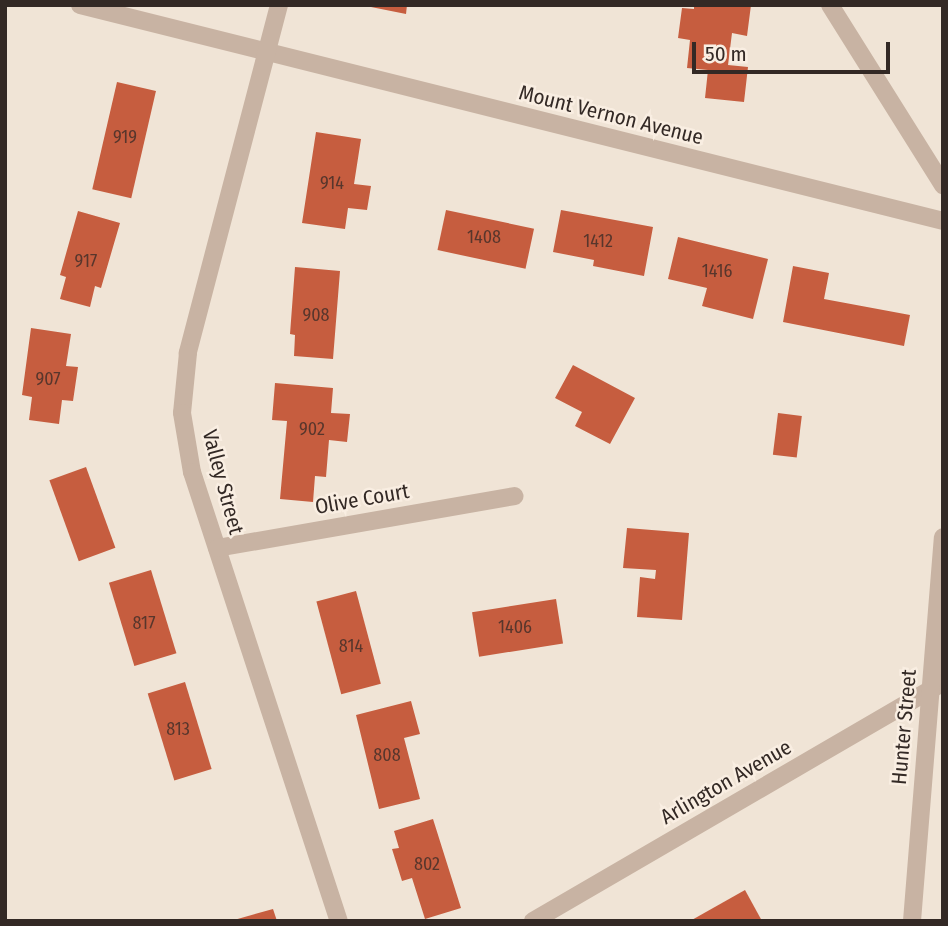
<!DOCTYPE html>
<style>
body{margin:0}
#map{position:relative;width:948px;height:926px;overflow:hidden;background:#f0e4d6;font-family:"Fira Sans Condensed",sans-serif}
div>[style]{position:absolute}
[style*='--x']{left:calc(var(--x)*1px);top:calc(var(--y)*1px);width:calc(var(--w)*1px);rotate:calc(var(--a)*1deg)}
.building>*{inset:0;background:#c65d3f;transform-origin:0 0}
.street>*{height:18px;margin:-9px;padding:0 9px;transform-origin:9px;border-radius:9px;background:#c8b3a3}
span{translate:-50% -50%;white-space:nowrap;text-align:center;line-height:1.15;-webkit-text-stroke:5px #f9eee2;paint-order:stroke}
.number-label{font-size:18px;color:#58362c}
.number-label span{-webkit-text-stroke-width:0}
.street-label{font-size:21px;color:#332925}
.frame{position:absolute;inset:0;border:7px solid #332925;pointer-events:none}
.scale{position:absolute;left:692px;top:42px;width:198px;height:32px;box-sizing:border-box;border:4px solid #332925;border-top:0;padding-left:9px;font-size:21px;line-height:24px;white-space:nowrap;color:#332925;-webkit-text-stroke:5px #f9eee2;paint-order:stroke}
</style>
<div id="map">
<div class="building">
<i style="clip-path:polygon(361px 5px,407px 5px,406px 14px)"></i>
<i style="clip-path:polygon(694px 5px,751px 5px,747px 36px,732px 33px,728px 65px,748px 67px,744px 102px,705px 98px,708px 70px,687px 68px,690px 40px,678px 38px,682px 8px,694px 9px)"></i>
<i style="left:117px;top:82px;width:40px;height:110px;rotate:13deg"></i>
<i style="clip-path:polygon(316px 132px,361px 139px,354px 184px,371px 186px,367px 210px,348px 208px,345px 229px,302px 223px)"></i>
<i style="left:446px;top:210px;width:90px;height:41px;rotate:12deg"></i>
<i style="clip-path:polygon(561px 210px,653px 227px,644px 276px,593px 266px,594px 260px,553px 252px)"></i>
<i style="clip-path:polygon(78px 211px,120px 223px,101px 288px,95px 286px,90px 307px,60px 299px,66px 277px,60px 275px)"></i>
<i style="clip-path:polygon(678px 237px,768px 259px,753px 319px,702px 306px,707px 288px,668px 279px)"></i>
<i style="clip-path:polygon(793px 266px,829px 273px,824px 299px,910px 315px,904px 346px,783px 322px)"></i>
<i style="clip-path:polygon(295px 267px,340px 271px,333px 359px,294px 356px,295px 335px,290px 334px)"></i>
<i style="clip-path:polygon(31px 328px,71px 334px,66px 366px,78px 367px,73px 401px,62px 400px,59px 424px,29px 420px,32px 397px,22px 395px)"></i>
<i style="clip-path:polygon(573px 365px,635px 398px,610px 444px,575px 426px,582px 412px,555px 398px)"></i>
<i style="clip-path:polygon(275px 383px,333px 388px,331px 413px,350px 414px,347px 442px,329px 440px,326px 477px,315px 476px,313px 502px,280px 499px,287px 421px,272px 420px)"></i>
<i style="left:778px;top:413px;width:24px;height:42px;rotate:7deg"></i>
<i style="left:86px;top:467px;width:86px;height:39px;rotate:70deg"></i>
<i style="clip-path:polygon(627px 528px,689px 533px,682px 620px,637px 617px,640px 577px,655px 579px,656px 570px,623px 568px)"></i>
<i style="left:151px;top:570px;width:87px;height:44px;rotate:73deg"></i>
<i style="left:356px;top:591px;width:96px;height:41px;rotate:75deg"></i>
<i style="left:556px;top:599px;width:45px;height:85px;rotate:81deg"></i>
<i style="left:185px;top:682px;width:91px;height:39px;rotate:73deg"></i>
<i style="clip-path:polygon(411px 701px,420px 734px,404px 738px,420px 799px,379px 809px,356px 715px)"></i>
<i style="clip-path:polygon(433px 819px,461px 908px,425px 919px,412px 878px,402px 881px,392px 849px,399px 848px,394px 831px)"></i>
<i style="clip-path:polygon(745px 890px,762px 921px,690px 921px)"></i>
<i style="clip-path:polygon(273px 909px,277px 921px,235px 921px,234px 920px)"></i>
</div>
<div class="street">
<i style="--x:80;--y:5;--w:890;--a:14.05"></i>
<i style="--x:279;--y:5;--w:360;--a:104.7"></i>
<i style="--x:188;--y:353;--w:60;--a:95.7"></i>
<i style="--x:182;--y:413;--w:60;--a:80.4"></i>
<i style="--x:192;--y:472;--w:472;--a:71.9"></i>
<i style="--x:830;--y:5;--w:213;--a:57.9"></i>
<i style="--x:217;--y:548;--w:302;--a:-9.9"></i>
<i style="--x:533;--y:921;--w:475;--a:-30.2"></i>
<i style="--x:912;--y:921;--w:385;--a:-85.4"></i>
</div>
<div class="number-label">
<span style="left:125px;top:137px">919</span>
<span style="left:332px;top:183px">914</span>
<span style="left:484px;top:237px">1408</span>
<span style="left:598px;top:241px">1412</span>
<span style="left:86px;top:261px">917</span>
<span style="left:717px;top:271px">1416</span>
<span style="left:316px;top:315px">908</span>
<span style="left:48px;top:379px">907</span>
<span style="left:312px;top:429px">902</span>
<span style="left:144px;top:623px">817</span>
<span style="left:515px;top:627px">1406</span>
<span style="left:351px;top:646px">814</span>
<span style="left:178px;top:729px">813</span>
<span style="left:387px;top:755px">808</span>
<span style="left:427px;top:864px">802</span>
</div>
<div class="street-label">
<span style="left:611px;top:115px;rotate:14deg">Mount Vernon Avenue</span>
<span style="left:223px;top:482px;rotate:75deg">Valley Street</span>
<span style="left:362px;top:499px;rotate:-10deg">Olive Court</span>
<span style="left:904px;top:727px;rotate:-85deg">Hunter Street</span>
<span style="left:726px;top:782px;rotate:-30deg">Arlington Avenue</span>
</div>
<div class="frame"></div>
<div class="scale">50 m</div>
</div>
